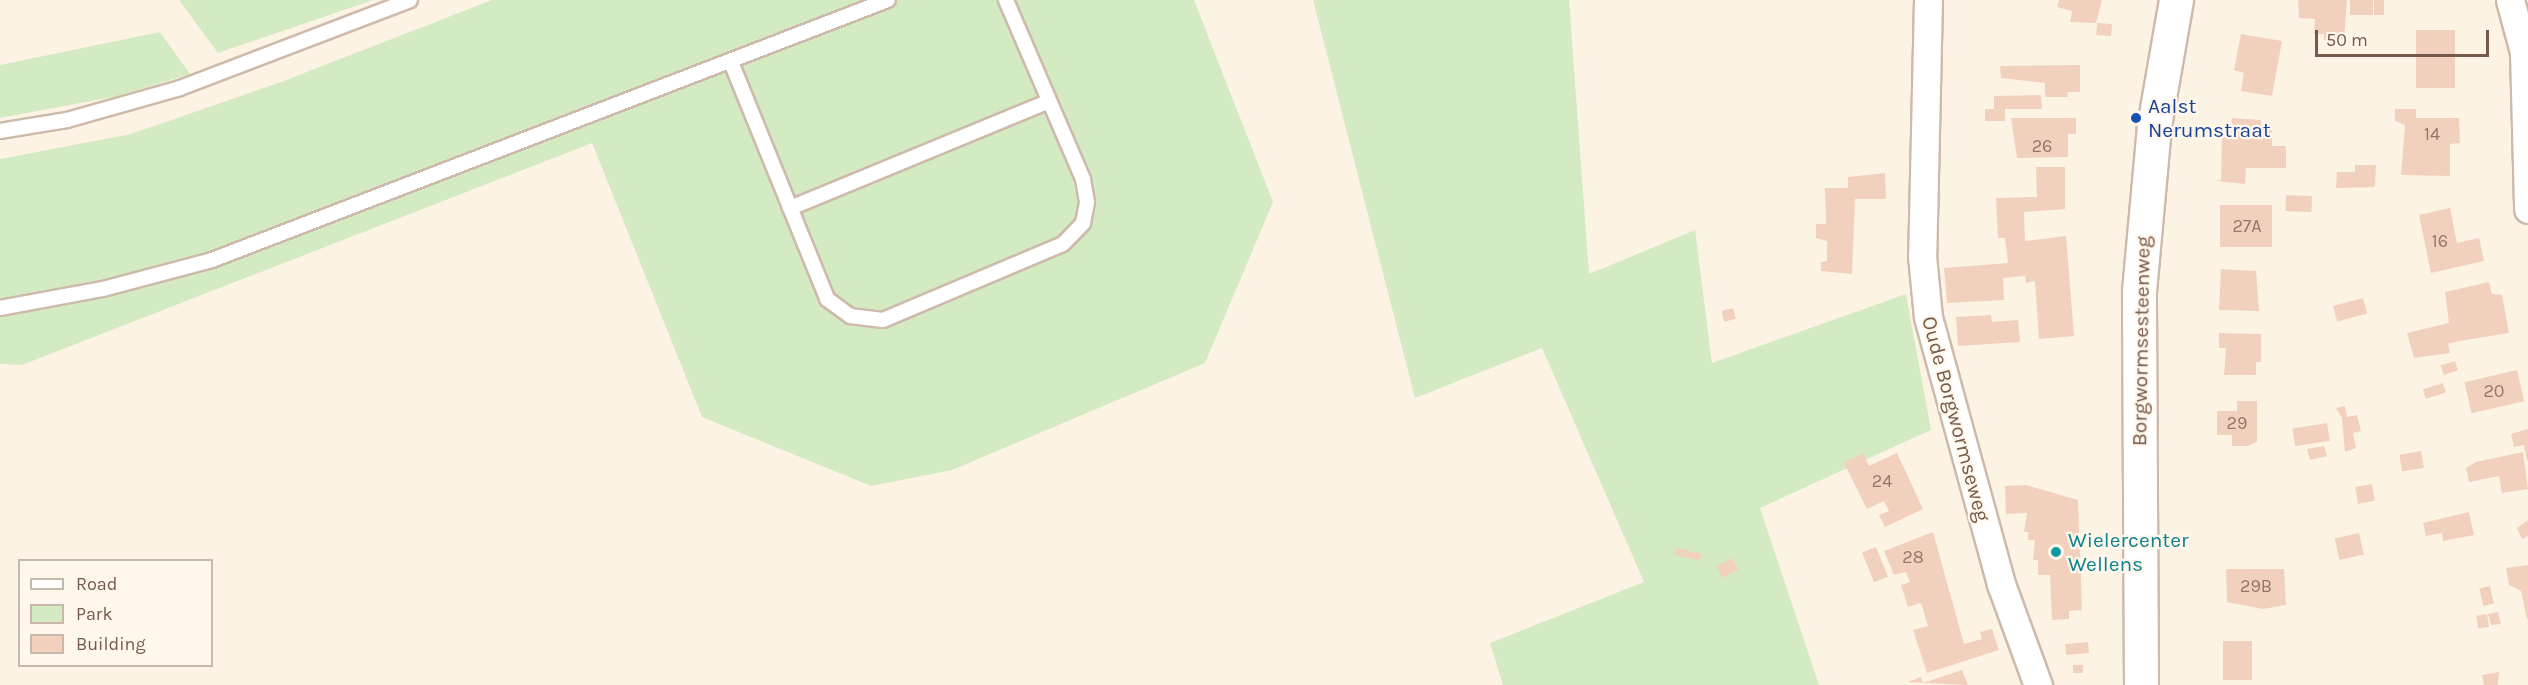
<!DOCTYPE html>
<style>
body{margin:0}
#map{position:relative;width:2528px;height:685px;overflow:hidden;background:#fcf3e5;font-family:Karla,sans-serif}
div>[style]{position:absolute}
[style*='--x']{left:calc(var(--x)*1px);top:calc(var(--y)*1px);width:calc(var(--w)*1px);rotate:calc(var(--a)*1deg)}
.green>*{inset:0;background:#d4eac3}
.building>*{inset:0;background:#f1d1bd;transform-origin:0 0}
.roads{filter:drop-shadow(2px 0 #cebaab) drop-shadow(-2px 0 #cebaab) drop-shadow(0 2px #cebaab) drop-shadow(0 -2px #cebaab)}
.lane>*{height:14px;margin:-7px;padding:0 7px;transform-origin:7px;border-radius:7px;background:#fff}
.street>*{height:27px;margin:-13.5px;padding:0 13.5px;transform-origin:13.5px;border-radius:13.5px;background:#fff}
.secondary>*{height:33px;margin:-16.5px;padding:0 16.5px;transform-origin:16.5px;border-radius:16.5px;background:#fff}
.dots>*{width:16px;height:16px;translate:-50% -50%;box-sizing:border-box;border:3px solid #fff7eb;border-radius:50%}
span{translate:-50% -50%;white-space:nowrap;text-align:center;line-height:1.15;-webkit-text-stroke:4.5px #fff7eb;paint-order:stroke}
.number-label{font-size:18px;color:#947767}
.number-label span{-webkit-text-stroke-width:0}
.transit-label{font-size:21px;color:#164399}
.left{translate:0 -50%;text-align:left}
.street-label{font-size:21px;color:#75594a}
.culture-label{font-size:21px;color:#0d838f}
.legend{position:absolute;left:18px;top:559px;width:195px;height:108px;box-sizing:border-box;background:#fff7eb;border:2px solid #c8b8ab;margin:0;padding:8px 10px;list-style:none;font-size:18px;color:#75594a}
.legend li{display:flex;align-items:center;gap:12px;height:30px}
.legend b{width:30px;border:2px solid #c8b8ab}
.scale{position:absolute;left:2315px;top:30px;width:174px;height:27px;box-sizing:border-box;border:3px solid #75594a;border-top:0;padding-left:8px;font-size:18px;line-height:21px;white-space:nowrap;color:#75594a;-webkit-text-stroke:4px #fff7eb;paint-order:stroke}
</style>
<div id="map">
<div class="green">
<i style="clip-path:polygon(179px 0,373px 0,218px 53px)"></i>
<i style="clip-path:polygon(492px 0,1194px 0,1273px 202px,1205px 363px,952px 470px,871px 486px,702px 417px,592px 143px,22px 365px,0 364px,0 159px,131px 134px,281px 82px)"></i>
<i style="clip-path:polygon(1313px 0,1569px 0,1589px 274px,1695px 230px,1712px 363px,1906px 294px,1931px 430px,1760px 508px,1819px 685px,1503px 685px,1490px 643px,1644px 582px,1542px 348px,1415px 398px)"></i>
<i style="clip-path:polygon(160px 32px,190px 74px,118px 96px,0 118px,0 65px)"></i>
</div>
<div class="building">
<i style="clip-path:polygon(2059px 0,2102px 0,2096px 23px,2070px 22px,2072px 11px,2057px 7px)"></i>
<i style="clip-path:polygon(2298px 0,2347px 0,2344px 39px,2324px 40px,2324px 34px,2314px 34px,2315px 19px,2299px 18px)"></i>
<i style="left:2350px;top:0;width:23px;height:15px"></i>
<i style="left:2374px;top:0;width:10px;height:15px"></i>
<i style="left:2097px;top:23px;width:15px;height:12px;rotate:4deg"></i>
<i style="left:2416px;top:30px;width:39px;height:58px"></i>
<i style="clip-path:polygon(2241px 34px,2282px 41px,2272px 96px,2241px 91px,2244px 73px,2234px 70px)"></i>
<i style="clip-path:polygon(2080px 65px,2080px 92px,2067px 92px,2068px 97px,2045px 97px,2045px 83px,2001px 78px,2000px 66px)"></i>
<i style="clip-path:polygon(2041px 95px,2042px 109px,2005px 109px,2005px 121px,1985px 121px,1985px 109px,1994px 109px,1994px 96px)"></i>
<i style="clip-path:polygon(2395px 109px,2416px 109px,2416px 118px,2459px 118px,2460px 143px,2450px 144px,2450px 176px,2401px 175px,2405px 125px,2395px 121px)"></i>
<i style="clip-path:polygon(2011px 118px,2076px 118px,2076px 134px,2068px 134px,2068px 157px,2017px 158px)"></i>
<i style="clip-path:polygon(2232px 118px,2261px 120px,2261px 130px,2272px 130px,2272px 146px,2286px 146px,2286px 168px,2246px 168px,2245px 184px,2216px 181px,2221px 180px,2222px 137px,2231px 138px)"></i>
<i style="clip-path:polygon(2355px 165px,2376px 165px,2375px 187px,2336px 188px,2337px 172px,2355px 172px)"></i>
<i style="clip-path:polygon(2036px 167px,2065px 167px,2065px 209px,2024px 212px,2025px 241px,2066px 236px,2074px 336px,2039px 339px,2035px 281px,2026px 283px,2025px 276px,2003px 278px,2004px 300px,1947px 303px,1944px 268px,2008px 263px,2005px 238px,1998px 238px,1996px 198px,2037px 197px)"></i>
<i style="clip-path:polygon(1885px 173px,1886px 199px,1855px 199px,1852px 274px,1821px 271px,1821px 262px,1827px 261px,1827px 241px,1816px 238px,1816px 224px,1826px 224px,1825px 188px,1848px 188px,1848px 177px)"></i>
<i style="left:2286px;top:195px;width:26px;height:16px;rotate:2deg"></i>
<i style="left:2220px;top:205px;width:52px;height:42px"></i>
<i style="clip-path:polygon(2450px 208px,2457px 243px,2479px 238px,2484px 261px,2431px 273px,2419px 215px)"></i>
<i style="clip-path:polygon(2221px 269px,2256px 271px,2259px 311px,2219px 310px)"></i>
<i style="clip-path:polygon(2489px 282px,2492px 294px,2502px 295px,2509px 333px,2459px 341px,2448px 344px,2450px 353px,2414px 358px,2407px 333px,2449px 323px,2445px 292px)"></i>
<i style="left:2363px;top:298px;width:16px;height:31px;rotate:75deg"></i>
<i style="left:1733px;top:308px;width:11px;height:12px;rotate:75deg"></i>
<i style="clip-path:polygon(1991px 315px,1992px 322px,2018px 320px,2020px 342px,1958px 346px,1956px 317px)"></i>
<i style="clip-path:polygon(2219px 333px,2261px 334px,2261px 362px,2256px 362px,2256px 375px,2224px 375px,2226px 348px,2219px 348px)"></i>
<i style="left:2455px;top:361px;width:10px;height:15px;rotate:73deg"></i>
<i style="left:2517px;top:370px;width:32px;height:54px;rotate:77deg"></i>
<i style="left:2443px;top:383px;width:10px;height:21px;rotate:73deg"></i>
<i style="clip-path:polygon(2237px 401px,2257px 401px,2257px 442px,2248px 446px,2232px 446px,2232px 435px,2217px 435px,2217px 411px,2237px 411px)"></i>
<i style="clip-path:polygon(2345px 406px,2347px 417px,2357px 415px,2361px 431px,2353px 433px,2356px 448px,2345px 452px,2342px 418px,2336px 408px)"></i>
<i style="left:2327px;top:423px;width:18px;height:35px;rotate:81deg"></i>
<i style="clip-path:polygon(2528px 429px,2528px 460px,2527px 461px,2524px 445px,2514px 447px,2511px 434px)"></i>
<i style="clip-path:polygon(2324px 446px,2327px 456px,2310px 460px,2307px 449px)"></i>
<i style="left:2421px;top:451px;width:17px;height:22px;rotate:80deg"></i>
<i style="clip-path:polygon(2523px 452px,2528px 489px,2502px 493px,2499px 476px,2469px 482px,2466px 468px,2476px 462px)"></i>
<i style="clip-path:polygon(1863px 453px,1869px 466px,1897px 453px,1923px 509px,1885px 527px,1879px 515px,1889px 511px,1884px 501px,1867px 509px,1844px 463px)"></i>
<i style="left:2372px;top:484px;width:17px;height:17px;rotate:80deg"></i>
<i style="clip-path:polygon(2026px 485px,2078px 500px,2082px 610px,2069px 611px,2069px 619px,2052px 620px,2050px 575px,2038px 575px,2038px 560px,2033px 560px,2035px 540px,2028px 540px,2028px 532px,2024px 532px,2027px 513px,2006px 514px,2005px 486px)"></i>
<i style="clip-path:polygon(2469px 512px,2474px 535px,2443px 541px,2442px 533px,2426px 536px,2423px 523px)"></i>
<i style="clip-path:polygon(2528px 520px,2528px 536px,2522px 539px,2517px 528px)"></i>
<i style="clip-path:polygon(1933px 532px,1964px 644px,1982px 639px,1980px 632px,1992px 629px,1999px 650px,1927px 673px,1913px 630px,1928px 626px,1921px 603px,1908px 607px,1901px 585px,1910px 582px,1906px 572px,1894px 575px,1884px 551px)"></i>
<i style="left:2359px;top:533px;width:22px;height:25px;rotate:77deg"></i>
<i style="left:1876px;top:547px;width:32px;height:15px;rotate:68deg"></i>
<i style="left:1676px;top:548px;width:26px;height:7px;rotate:13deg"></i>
<i style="left:1732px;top:558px;width:13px;height:18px;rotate:61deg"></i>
<i style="clip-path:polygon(2528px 565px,2528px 619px,2527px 619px,2521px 591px,2509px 585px,2506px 568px)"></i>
<i style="clip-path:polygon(2226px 569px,2284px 569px,2286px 605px,2263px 609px,2227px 602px)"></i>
<i style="left:2490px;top:586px;width:18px;height:11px;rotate:77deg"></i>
<i style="clip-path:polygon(2498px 612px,2501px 624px,2491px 625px,2488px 614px)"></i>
<i style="left:2487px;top:614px;width:13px;height:11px;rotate:81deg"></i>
<i style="left:2223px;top:641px;width:29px;height:39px"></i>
<i style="left:2088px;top:642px;width:11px;height:23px;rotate:85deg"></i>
<i style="left:2073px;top:665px;width:10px;height:8px"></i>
<i style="clip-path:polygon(1962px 670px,1968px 685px,1908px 682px,1921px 677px,1923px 683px)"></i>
<i style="clip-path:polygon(2499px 672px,2498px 685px,2484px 685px,2482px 675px)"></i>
</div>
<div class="roads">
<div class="lane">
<i style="--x:731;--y:62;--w:256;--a:67.9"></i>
<i style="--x:827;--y:299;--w:29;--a:36"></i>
<i style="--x:850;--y:316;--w:33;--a:7"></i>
<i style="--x:883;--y:320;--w:195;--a:-22.9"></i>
<i style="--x:1063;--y:244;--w:29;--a:-46"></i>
<i style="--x:1083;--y:223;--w:21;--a:-79"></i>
<i style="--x:1087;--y:202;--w:23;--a:-100"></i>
<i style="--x:1083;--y:179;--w:195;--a:-113.3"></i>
<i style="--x:0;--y:131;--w:68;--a:-9.3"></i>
<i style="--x:67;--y:120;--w:117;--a:-15.8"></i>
<i style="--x:180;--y:88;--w:246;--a:-20.9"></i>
<i style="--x:790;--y:208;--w:280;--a:-22.4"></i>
<i style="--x:0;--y:308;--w:105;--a:-10.5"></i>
<i style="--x:103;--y:289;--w:113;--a:-14.9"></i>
<i style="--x:212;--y:260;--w:724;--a:-21.04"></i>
</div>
<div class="street">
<i style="--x:1928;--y:0;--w:256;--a:91.3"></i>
<i style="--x:1922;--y:256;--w:61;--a:84.4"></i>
<i style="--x:1928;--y:317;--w:277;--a:74.7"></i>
<i style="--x:2001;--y:584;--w:108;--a:69.9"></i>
<i style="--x:2510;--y:0;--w:54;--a:74.9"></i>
<i style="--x:2524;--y:52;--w:157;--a:88.5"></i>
</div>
<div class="secondary">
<i style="--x:2141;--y:685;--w:394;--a:-90.3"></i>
<i style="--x:2139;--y:291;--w:166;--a:-84.8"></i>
<i style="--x:2154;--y:126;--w:128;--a:-80.1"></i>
</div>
</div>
<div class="dots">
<i style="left:2136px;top:118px;background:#1a4fb4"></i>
<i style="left:2056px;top:552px;background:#0f9aa8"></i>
</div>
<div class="number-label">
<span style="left:2432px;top:134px">14</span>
<span style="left:2042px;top:146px">26</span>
<span style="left:2247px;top:226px">27A</span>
<span style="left:2440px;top:241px">16</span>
<span style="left:2494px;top:391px">20</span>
<span style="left:2237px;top:423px">29</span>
<span style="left:1882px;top:481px">24</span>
<span style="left:1913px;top:557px">28</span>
<span style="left:2256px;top:586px">29B</span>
</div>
<div class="transit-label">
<span class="left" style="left:2148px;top:118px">Aalst<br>Nerumstraat</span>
</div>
<div class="street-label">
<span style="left:2141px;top:341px;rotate:-89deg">Borgwormsesteenweg</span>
<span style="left:1956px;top:419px;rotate:75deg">Oude Borgwormseweg</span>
</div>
<div class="culture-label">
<span class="left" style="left:2068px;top:552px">Wielercenter<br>Wellens</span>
</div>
<ul class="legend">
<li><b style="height:8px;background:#fff"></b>Road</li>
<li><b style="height:16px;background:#d4eac3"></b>Park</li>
<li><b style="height:16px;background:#f1d1bd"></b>Building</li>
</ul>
<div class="scale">50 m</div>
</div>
